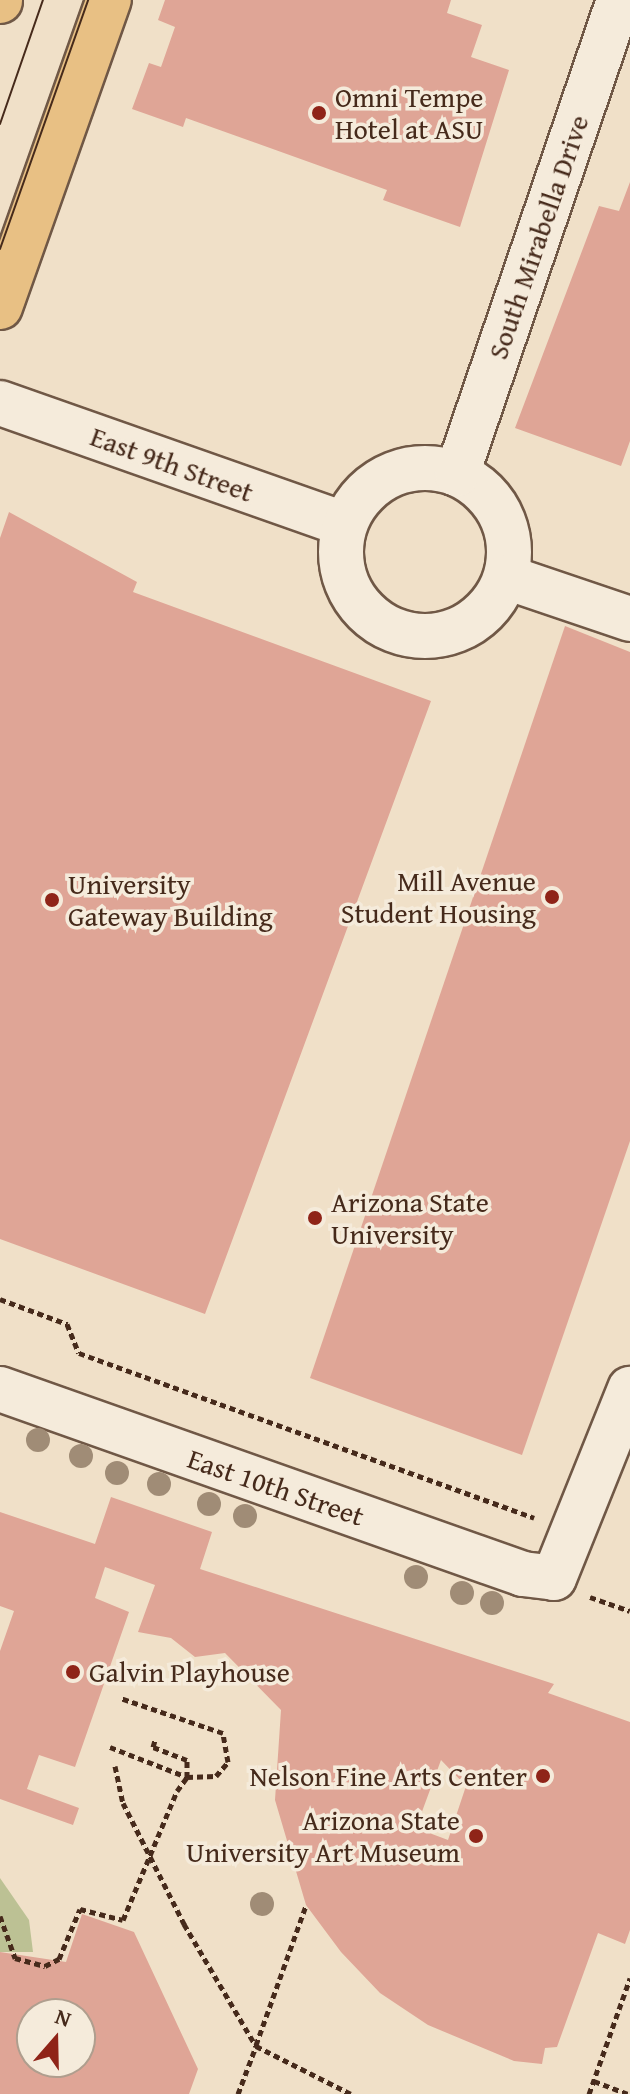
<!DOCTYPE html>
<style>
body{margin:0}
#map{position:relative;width:630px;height:2094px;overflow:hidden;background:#f0e0c8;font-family:"Gentium Book Plus",serif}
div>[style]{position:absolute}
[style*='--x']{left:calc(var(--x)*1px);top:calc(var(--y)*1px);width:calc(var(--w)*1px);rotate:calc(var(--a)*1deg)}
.green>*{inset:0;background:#bcc194}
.building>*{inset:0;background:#dfa596}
.path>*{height:5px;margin-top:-2.5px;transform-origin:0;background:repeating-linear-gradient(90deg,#462a1b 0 6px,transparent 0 10px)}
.roads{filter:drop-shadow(2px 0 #705846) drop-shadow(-2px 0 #705846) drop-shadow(0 2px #705846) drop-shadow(0 -2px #705846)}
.minor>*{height:44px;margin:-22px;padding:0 22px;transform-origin:22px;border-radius:22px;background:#f5ebdb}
.minor>.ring{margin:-22px;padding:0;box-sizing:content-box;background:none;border:44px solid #f5ebdb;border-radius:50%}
.major>*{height:44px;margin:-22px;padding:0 22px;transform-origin:22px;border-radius:22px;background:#e8c084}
.tram>*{height:2px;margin:-1px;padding:0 1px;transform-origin:1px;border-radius:1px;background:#462a1b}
.trees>*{width:24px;height:24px;margin:-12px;border-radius:50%;background:#a08c76}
.dots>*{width:22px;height:22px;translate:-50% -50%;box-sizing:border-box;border:4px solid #f5ebdb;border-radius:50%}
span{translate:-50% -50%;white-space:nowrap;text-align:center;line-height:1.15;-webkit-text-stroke:7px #f5ebdb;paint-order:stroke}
.poi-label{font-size:28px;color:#462a1b}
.left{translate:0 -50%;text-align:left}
.right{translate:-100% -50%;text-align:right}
.street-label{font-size:28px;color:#462a1b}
.north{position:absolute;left:16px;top:1998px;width:80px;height:80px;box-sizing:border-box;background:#f5ebdb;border:2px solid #af9e8e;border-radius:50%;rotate:20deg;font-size:22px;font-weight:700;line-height:32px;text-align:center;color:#462a1b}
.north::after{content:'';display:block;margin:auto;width:28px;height:36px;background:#8f2418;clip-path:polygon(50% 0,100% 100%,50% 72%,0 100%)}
</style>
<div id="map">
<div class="green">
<i style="clip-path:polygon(0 1878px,29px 1920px,33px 1952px,0 1952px)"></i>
</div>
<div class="building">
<i style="clip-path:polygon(165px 0,451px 0,447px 13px,482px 25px,471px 57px,509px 70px,460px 227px,383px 200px,387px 190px,186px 118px,183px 127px,132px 109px,149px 63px,161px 67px,175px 27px,158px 20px)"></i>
<i style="clip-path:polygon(630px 182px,630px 441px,621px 466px,515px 428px,599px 206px,619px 211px)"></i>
<i style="clip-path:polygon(9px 512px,137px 582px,133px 592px,431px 701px,205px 1314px,0 1239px,0 538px)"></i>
<i style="clip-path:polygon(565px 626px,630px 652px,630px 1141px,522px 1455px,310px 1378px)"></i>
<i style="clip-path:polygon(evenodd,111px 1497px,212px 1532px,200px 1569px,554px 1684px,548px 1693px,630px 1722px,630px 1930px,625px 1944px,598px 1933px,557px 2047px,545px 2048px,542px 2064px,514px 2061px,428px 2025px,380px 1993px,341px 1952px,306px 1905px,275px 1800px,281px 1710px,225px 1653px,195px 1657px,171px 1638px,138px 1632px,155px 1585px,105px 1567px,95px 1598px,129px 1612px,75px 1767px,39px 1755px,27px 1789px,79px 1808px,73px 1825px,0 1799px,0 1651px,14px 1611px,0 1606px,0 1512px,95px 1544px,111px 1497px,441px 1760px,466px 1786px,448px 1840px,416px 1828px,441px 1760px)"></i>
<i style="clip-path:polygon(evenodd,82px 1914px,134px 1932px,198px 2069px,189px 2094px,0 2094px,0 1952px,66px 1962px,82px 1914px,32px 2014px,80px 2014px,80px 2062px,32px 2062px,32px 2014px)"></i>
</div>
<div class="path">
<i style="--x:0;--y:1299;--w:72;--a:20.5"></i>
<i style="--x:67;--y:1324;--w:31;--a:68"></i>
<i style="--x:79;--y:1353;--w:484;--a:19.9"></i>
<i style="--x:590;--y:1597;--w:42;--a:19.3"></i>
<i style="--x:110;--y:1747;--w:83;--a:21.3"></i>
<i style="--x:187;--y:1777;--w:17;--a:-90"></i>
<i style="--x:187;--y:1760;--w:36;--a:-159"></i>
<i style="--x:153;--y:1747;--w:7;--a:-74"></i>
<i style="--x:115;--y:1766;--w:38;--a:78"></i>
<i style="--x:123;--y:1803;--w:136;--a:63.2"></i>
<i style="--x:184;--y:1924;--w:142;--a:59.5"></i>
<i style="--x:0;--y:1916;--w:45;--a:70.3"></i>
<i style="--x:15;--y:1958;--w:31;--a:15"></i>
<i style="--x:45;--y:1966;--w:16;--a:-27"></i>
<i style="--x:59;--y:1959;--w:54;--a:-67.2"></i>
<i style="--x:80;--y:1909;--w:44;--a:14.3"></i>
<i style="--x:123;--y:1920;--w:140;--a:-67.3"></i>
<i style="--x:177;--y:1791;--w:17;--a:-54"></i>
<i style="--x:187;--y:1777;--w:29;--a:-2"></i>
<i style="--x:216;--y:1776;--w:18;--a:-49"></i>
<i style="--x:228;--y:1762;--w:29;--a:-100"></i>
<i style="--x:223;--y:1733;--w:108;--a:-161.1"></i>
<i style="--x:256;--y:2045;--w:149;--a:-70.3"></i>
<i style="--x:594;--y:2081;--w:36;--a:21"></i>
<i style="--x:238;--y:2094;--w:51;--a:-69.4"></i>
<i style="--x:256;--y:2046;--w:106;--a:26.8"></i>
<i style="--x:589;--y:2094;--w:123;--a:-70.5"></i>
</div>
<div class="roads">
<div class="minor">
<i style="--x:0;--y:403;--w:365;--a:19.4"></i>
<i class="ring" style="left:341px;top:468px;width:124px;height:124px"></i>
<i style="--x:457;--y:474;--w:501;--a:-71.13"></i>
<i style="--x:506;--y:577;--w:131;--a:18.7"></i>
<i style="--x:0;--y:1389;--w:555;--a:19.48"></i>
<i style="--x:523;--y:1574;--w:31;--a:7"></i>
<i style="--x:554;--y:1578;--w:204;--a:-68.1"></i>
</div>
<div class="major">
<i style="--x:0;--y:1;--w:1;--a:-90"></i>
<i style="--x:0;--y:307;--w:326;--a:-70.5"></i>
</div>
</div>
<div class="tram">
<i style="--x:0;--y:124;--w:131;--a:-70.9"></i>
<i style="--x:0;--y:249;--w:264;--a:-70.5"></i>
</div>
<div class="trees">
<i style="left:38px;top:1440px"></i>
<i style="left:81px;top:1456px"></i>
<i style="left:117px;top:1473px"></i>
<i style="left:159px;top:1484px"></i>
<i style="left:209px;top:1504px"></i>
<i style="left:245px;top:1516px"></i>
<i style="left:416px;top:1577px"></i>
<i style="left:462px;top:1593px"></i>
<i style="left:492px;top:1603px"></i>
<i style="left:262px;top:1904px"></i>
</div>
<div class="dots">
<i style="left:319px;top:113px;background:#8f2418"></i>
<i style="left:552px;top:897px;background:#8f2418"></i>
<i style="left:52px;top:900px;background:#8f2418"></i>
<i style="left:315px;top:1218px;background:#8f2418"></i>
<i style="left:73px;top:1672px;background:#8f2418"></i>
<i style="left:543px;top:1776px;background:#8f2418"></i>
<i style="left:476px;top:1836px;background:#8f2418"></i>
</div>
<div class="poi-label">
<span class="left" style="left:335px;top:113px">Omni Tempe<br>Hotel at ASU</span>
<span class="right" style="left:536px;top:897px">Mill Avenue<br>Student Housing</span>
<span class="left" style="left:68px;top:900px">University<br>Gateway Building</span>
<span class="left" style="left:331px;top:1218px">Arizona State<br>University</span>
<span class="left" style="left:89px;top:1672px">Galvin Playhouse</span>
<span class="right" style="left:527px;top:1776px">Nelson Fine Arts Center</span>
<span class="right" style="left:460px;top:1836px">Arizona State<br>University Art Museum</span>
</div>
<div class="street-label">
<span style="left:538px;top:237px;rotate:-71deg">South Mirabella Drive</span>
<span style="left:172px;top:464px;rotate:20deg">East 9th Street</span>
<span style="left:276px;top:1487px;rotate:19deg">East 10th Street</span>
</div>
<div class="north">N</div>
</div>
